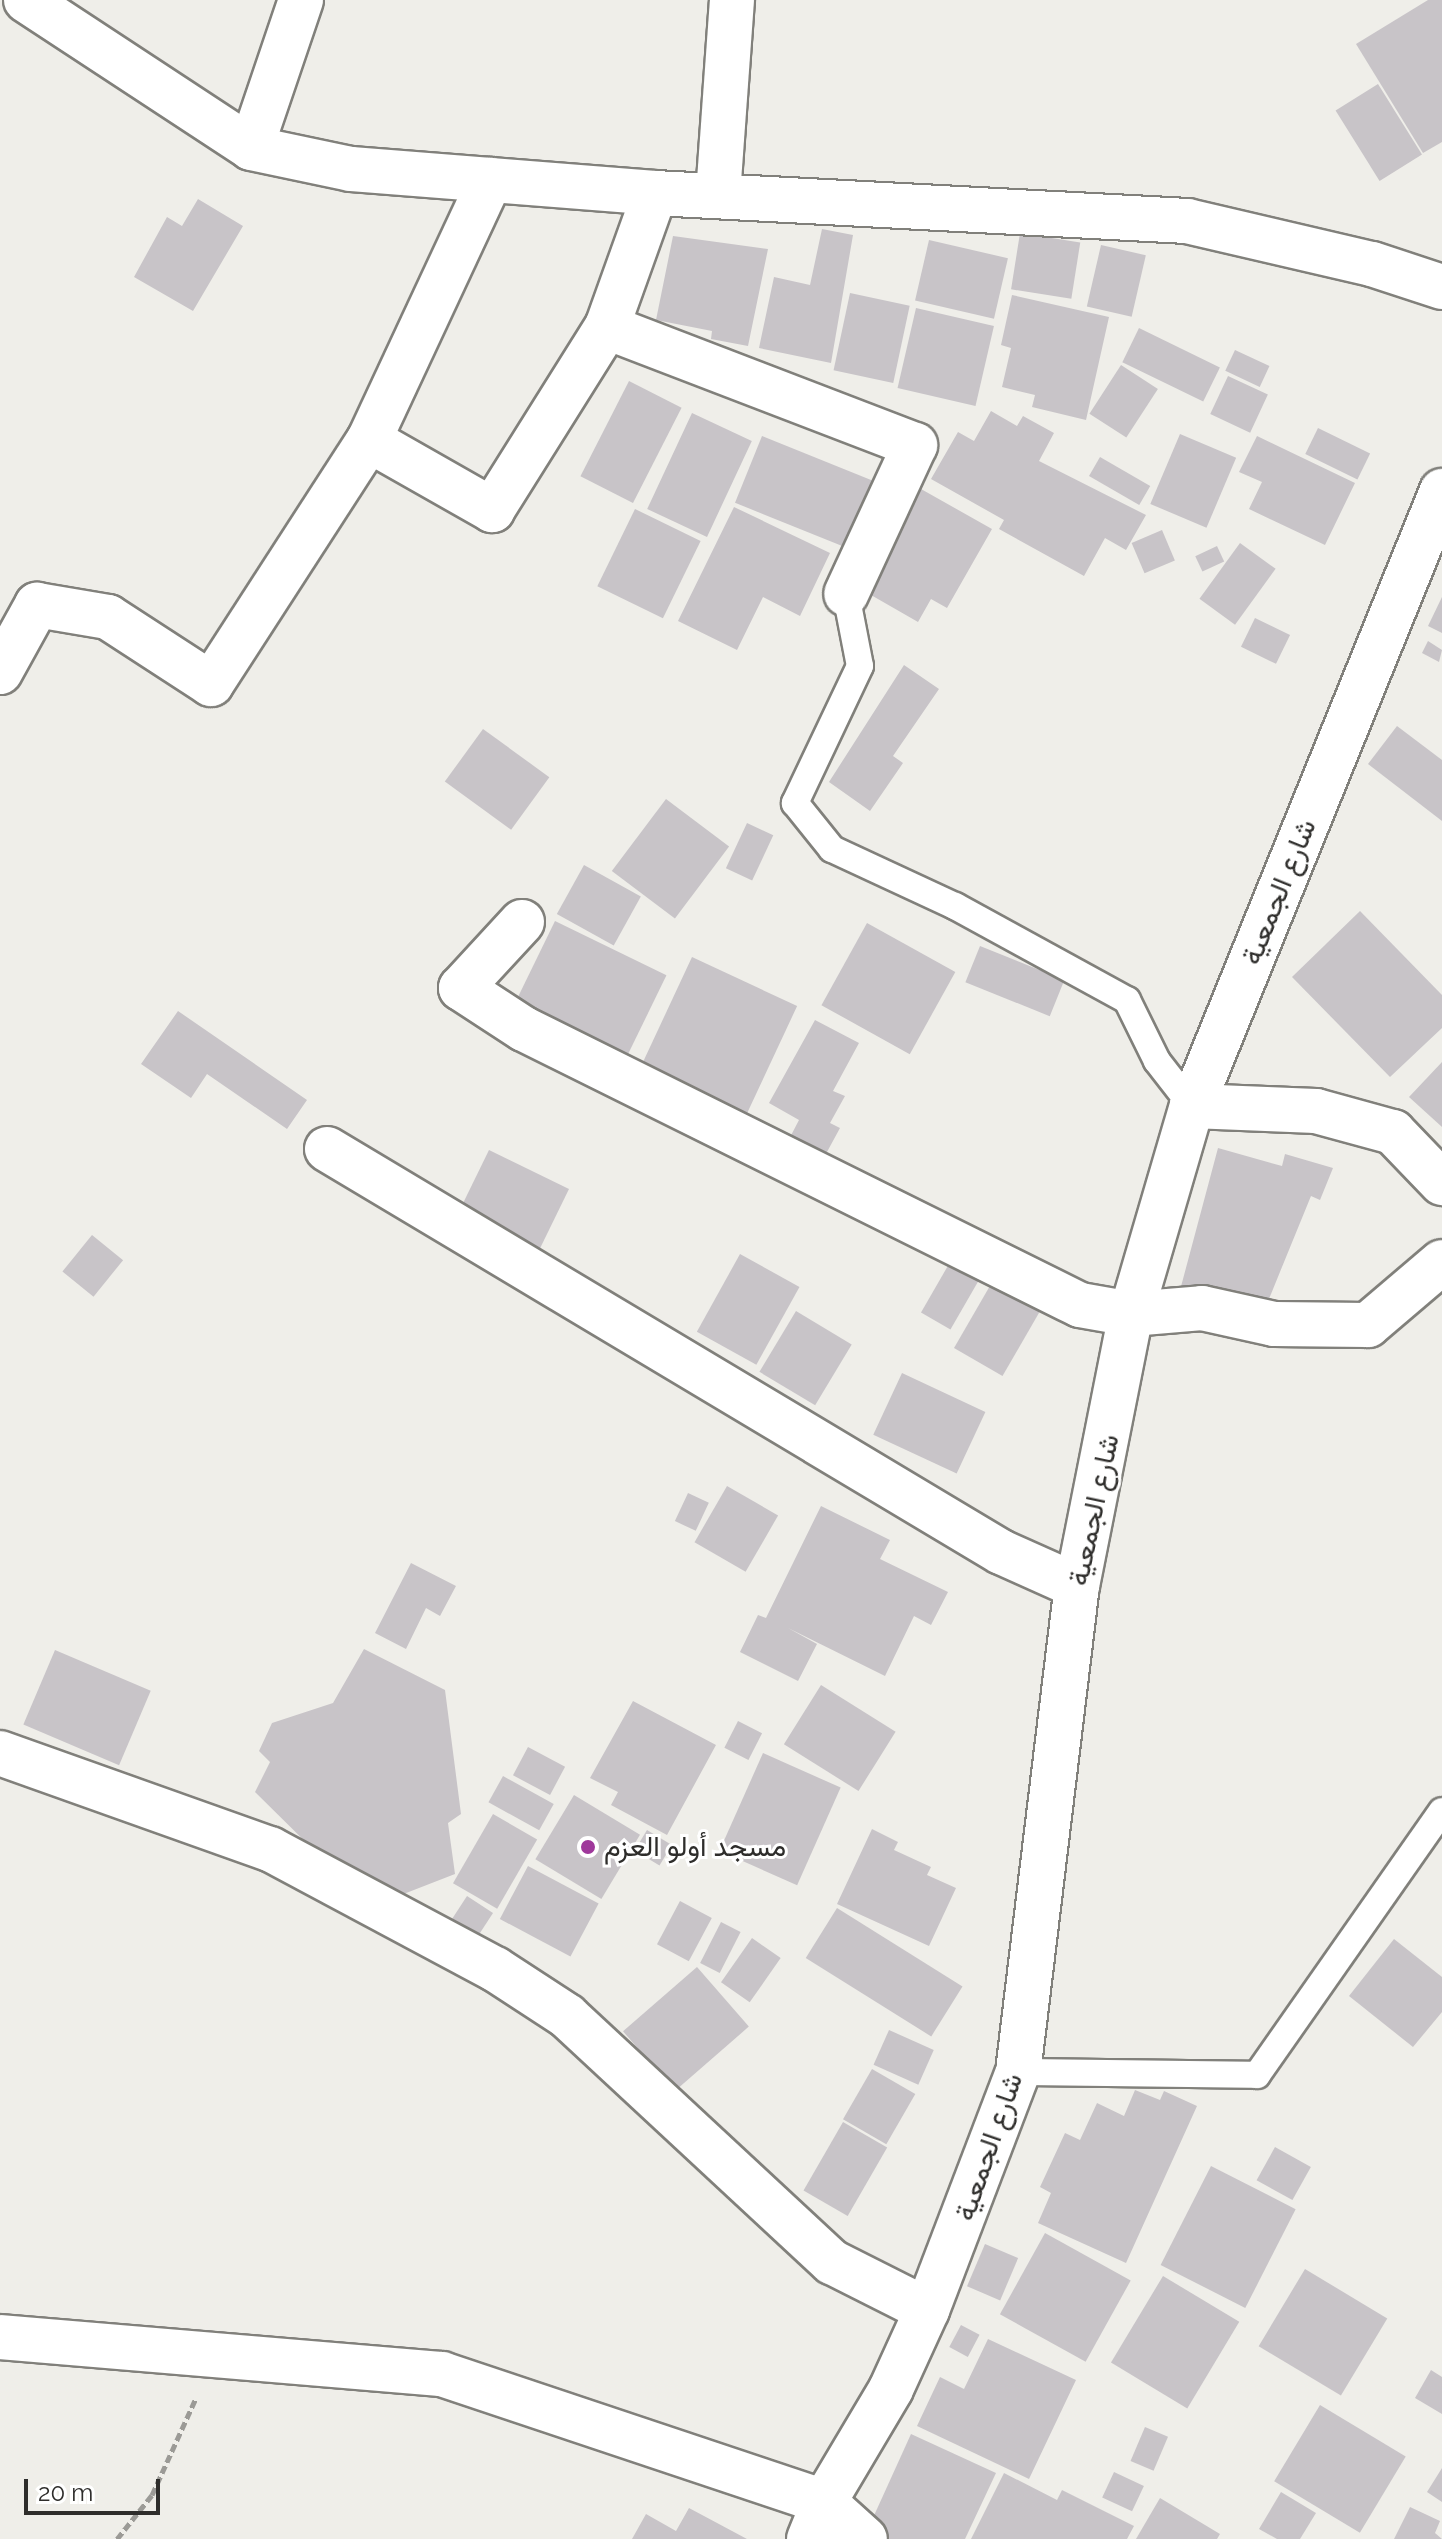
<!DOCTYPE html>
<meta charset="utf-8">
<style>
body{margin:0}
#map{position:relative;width:1442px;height:2539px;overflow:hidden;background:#efeee9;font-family:Raleway,Vazirmatn,sans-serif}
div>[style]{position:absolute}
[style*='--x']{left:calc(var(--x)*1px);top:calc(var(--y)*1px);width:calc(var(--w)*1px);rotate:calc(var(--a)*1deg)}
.building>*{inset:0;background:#c8c4c8;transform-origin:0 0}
.path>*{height:5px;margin-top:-2.5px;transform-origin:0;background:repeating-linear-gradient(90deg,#9b9a96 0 8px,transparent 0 12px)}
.roads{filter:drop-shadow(2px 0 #81807b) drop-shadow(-2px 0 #81807b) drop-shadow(0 2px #81807b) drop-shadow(0 -2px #81807b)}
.lane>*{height:26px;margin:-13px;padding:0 13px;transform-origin:13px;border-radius:13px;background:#fff}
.street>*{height:44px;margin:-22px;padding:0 22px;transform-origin:22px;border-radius:22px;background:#fff}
.secondary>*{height:44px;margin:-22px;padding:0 22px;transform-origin:22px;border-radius:22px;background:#fff}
.dots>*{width:22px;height:22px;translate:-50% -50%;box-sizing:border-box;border:4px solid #fff;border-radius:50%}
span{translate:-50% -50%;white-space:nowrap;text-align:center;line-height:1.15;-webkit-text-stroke:6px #fff;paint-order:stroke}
.street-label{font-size:28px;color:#2e2d2b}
.poi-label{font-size:28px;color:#2e2d2b}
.left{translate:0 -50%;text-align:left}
.scale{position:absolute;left:24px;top:2479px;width:136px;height:36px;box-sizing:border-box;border:4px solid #2e2d2b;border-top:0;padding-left:10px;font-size:24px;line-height:28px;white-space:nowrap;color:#2e2d2b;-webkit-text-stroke:6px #fff;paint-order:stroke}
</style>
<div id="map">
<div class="building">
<i style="clip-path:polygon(1428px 0,1442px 0,1442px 142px,1423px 153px,1356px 44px)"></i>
<i style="left:1378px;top:84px;width:83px;height:50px;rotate:58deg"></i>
<i style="clip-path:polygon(198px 199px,243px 226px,193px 311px,134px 277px,167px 217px,182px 226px)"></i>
<i style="clip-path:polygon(822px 229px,853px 235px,831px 363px,759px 348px,774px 277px,810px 285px)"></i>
<i style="left:1020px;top:233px;width:61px;height:57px;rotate:9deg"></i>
<i style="clip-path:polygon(673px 236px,768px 249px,748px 346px,711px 339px,712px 331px,656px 320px)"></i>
<i style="left:929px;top:240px;width:81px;height:62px;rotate:13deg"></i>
<i style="left:1101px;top:245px;width:46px;height:63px;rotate:13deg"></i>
<i style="left:850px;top:293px;width:61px;height:79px;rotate:12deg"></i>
<i style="clip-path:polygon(1012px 295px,1109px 317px,1086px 420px,1032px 407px,1035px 395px,1002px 387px,1011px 348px,1001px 345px)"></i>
<i style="left:916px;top:308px;width:80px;height:82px;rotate:13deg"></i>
<i style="left:1139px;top:328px;width:90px;height:38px;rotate:26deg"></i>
<i style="left:1235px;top:350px;width:38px;height:23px;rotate:25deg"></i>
<i style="left:1121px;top:365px;width:44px;height:58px;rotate:33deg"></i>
<i style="left:1228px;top:376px;width:44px;height:42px;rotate:25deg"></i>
<i style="left:629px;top:381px;width:59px;height:107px;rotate:27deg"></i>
<i style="clip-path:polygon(991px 411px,1017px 426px,1023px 416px,1054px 433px,1039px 461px,1146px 515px,1126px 550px,1105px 538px,1084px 576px,999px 529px,1004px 520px,931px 479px,958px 432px,974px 441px)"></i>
<i style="left:692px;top:413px;width:66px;height:106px;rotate:25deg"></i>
<i style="left:1318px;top:428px;width:58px;height:29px;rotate:26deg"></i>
<i style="left:1180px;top:434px;width:61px;height:76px;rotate:23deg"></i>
<i style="left:762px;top:436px;width:129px;height:72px;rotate:22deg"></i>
<i style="clip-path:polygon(1257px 436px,1355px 483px,1325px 545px,1249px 509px,1262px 482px,1239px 472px)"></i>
<i style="left:1100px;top:457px;width:58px;height:22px;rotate:30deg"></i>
<i style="clip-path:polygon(921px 489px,992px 529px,947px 608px,931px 599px,918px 622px,864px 591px)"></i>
<i style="clip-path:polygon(734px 507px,830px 553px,800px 616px,763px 597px,737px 650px,678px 621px)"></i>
<i style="left:635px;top:509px;width:73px;height:86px;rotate:26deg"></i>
<i style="left:1162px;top:530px;width:33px;height:33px;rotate:67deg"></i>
<i style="left:1240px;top:543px;width:44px;height:69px;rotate:36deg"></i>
<i style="left:1217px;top:546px;width:17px;height:24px;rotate:65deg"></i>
<i style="clip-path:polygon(1442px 597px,1442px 633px,1428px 626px)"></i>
<i style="left:1255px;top:618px;width:39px;height:32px;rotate:26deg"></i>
<i style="clip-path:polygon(1428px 641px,1442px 650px,1439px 662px,1422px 653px)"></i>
<i style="clip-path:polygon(904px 665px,939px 689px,893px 756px,903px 763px,870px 811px,829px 782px)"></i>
<i style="clip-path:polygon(1397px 726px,1442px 760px,1442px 821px,1368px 764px)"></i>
<i style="left:483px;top:729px;width:82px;height:65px;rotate:36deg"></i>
<i style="left:666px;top:799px;width:79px;height:90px;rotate:37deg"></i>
<i style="left:747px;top:823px;width:29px;height:50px;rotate:25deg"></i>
<i style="left:584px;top:865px;width:65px;height:56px;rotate:29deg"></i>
<i style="clip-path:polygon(1360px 911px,1442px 995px,1442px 1028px,1390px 1077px,1292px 977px)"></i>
<i style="left:555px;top:921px;width:124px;height:95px;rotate:26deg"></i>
<i style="left:867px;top:923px;width:101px;height:94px;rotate:29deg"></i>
<i style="left:980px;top:946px;width:91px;height:39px;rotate:22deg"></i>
<i style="left:692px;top:957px;width:116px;height:122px;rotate:25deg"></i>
<i style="clip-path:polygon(178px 1011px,307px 1100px,287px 1129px,207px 1074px,191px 1098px,141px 1064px)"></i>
<i style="clip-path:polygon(815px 1020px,859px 1043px,833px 1091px,845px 1096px,830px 1123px,840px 1128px,821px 1163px,786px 1145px,799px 1120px,769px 1103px)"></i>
<i style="clip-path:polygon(1442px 1062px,1442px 1127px,1409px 1097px)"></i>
<i style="clip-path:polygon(1218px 1148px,1282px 1166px,1285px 1154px,1333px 1168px,1320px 1200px,1311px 1196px,1262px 1316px,1179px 1294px)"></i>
<i style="left:489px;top:1150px;width:89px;height:71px;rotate:26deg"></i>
<i style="left:92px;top:1235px;width:40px;height:47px;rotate:39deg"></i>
<i style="left:740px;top:1254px;width:68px;height:89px;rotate:29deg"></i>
<i style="left:953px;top:1257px;width:34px;height:64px;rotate:30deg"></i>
<i style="left:991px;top:1284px;width:56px;height:74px;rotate:30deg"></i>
<i style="left:796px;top:1311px;width:65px;height:71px;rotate:31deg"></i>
<i style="left:902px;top:1373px;width:92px;height:68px;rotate:25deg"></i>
<i style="left:727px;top:1486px;width:59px;height:65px;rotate:30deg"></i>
<i style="left:688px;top:1493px;width:23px;height:31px;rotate:25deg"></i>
<i style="clip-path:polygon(821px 1506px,890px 1540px,880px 1559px,948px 1592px,931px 1625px,914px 1616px,885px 1676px,788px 1628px,817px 1644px,798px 1681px,740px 1652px,758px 1615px,766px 1618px)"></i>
<i style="clip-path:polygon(411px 1563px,456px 1586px,440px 1616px,426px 1608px,406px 1649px,375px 1633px)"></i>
<i style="clip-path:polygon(364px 1649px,445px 1690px,461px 1814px,448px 1823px,455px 1874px,401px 1895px,335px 1871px,255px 1792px,270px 1762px,259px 1751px,272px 1723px,333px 1703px)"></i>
<i style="left:55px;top:1650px;width:104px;height:81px;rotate:23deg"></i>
<i style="left:821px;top:1685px;width:88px;height:70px;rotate:32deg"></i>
<i style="clip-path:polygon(633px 1701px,716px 1745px,667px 1835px,611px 1805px,618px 1792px,590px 1778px)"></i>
<i style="left:738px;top:1721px;width:27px;height:30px;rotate:27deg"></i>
<i style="left:528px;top:1747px;width:42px;height:32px;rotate:28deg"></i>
<i style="left:763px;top:1753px;width:85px;height:107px;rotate:24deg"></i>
<i style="left:503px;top:1776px;width:58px;height:30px;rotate:29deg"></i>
<i style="left:574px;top:1795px;width:77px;height:75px;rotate:31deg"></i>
<i style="left:493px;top:1814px;width:51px;height:80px;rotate:30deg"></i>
<i style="clip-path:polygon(872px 1829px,898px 1842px,894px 1850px,931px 1867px,927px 1875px,956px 1888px,929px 1946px,837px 1904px)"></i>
<i style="left:647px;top:1830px;width:29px;height:24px;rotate:31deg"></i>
<i style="left:528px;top:1866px;width:80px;height:60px;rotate:28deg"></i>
<i style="left:467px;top:1896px;width:31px;height:29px;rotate:33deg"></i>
<i style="left:680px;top:1901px;width:36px;height:49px;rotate:28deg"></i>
<i style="left:837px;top:1908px;width:148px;height:59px;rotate:32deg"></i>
<i style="left:721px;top:1922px;width:22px;height:46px;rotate:27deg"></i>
<i style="left:752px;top:1938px;width:35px;height:54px;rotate:35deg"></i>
<i style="clip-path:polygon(1394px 1939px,1442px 1977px,1442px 2012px,1413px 2047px,1349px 1996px)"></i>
<i style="left:697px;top:1967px;width:79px;height:98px;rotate:49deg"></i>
<i style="left:889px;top:2030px;width:49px;height:38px;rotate:24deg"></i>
<i style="left:872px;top:2069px;width:50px;height:58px;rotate:30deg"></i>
<i style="clip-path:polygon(1135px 2090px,1160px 2100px,1164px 2091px,1197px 2106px,1126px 2263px,1038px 2223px,1051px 2193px,1040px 2187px,1065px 2133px,1080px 2140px,1097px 2103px,1124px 2116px)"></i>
<i style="left:843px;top:2122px;width:51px;height:79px;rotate:30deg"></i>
<i style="left:1275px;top:2147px;width:41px;height:38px;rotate:29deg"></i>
<i style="left:1211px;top:2166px;width:95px;height:111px;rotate:27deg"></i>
<i style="left:1045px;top:2233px;width:98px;height:93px;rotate:29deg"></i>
<i style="left:985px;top:2244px;width:36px;height:46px;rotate:23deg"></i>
<i style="left:1305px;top:2269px;width:96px;height:90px;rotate:31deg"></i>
<i style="left:1163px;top:2276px;width:89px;height:101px;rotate:31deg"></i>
<i style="left:961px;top:2325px;width:21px;height:25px;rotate:28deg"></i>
<i style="clip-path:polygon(988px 2339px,1076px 2380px,1029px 2479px,917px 2426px,940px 2377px,964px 2389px)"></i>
<i style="clip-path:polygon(1431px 2370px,1442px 2377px,1442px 2414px,1415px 2398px)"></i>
<i style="left:1320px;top:2405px;width:100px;height:89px;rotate:31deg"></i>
<i style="left:1145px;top:2427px;width:25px;height:37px;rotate:23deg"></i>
<i style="clip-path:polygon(911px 2434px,996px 2473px,965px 2539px,885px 2539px,867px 2531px)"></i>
<i style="clip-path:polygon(1442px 2468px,1442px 2502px,1427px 2492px)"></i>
<i style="left:1114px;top:2472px;width:33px;height:28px;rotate:25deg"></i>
<i style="clip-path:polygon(1004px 2473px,1057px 2500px,1062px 2490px,1134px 2526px,1127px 2539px,971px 2539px)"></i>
<i style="clip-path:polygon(1281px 2492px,1316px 2513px,1300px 2539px,1277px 2539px,1259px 2529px)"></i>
<i style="clip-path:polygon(1160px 2498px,1220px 2534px,1217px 2539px,1136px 2539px)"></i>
<i style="clip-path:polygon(1410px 2507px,1440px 2521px,1435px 2533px,1442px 2539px,1394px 2539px)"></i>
<i style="clip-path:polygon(689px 2508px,747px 2539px,632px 2539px,646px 2514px,676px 2531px)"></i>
</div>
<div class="path">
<i style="--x:117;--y:2539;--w:56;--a:-51.5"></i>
<i style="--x:152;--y:2495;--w:107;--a:-65.6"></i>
</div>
<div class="roads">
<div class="lane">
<i style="--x:846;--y:594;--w:73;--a:79"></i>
<i style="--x:860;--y:666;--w:152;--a:115.4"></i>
<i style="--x:795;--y:803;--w:59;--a:51.2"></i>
<i style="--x:832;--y:849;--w:136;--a:24.9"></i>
<i style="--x:955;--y:906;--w:196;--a:28.7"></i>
<i style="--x:1127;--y:1000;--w:68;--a:63.8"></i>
<i style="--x:1157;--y:1061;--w:57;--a:52.1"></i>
<i style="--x:1018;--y:2072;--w:239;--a:0.7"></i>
<i style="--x:1257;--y:2075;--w:322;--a:-55"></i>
</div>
<div class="street">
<i style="--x:26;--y:0;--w:269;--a:33.3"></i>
<i style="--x:301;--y:0;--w:156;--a:108.7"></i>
<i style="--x:251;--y:148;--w:102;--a:11.9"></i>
<i style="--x:351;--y:169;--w:305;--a:4.5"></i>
<i style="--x:655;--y:193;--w:533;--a:3.01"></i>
<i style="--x:1187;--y:221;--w:190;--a:13.1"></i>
<i style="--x:1372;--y:264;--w:74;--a:18.2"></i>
<i style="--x:718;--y:195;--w:196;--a:-85.9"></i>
<i style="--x:607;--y:327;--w:330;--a:21"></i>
<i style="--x:915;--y:445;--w:164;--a:114.8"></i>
<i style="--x:369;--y:440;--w:142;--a:29.6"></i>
<i style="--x:492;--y:510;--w:216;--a:-57.9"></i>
<i style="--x:607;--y:327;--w:142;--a:-70.3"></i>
<i style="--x:0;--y:672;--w:77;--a:-61.1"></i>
<i style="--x:37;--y:605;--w:72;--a:9.6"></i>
<i style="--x:108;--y:617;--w:123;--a:33"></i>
<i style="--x:211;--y:684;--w:291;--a:-57.1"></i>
<i style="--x:369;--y:440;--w:287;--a:-65"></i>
<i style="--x:522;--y:922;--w:90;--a:132.7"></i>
<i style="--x:461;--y:988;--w:75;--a:33.1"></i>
<i style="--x:524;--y:1029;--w:621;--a:26.4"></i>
<i style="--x:1080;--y:1305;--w:52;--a:10"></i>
<i style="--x:1131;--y:1314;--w:71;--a:-4.8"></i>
<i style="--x:1202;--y:1308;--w:74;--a:12.5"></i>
<i style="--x:1274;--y:1324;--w:94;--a:0.6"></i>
<i style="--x:1368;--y:1325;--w:97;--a:-40.4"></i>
<i style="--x:1192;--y:1106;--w:124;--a:2.3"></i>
<i style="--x:1316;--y:1111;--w:80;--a:15.3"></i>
<i style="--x:1393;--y:1132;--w:71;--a:46.1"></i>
<i style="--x:327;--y:1149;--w:785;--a:30.88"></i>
<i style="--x:1001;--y:1552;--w:83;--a:24.1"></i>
<i style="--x:0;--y:1753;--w:287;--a:19.6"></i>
<i style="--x:270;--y:1849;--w:255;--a:28.1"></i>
<i style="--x:495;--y:1969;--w:86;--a:33.1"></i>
<i style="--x:567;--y:2016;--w:362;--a:42.9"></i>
<i style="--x:832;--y:2262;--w:106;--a:26.8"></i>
<i style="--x:0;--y:2337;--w:444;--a:4.8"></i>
<i style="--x:442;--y:2374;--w:403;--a:18.5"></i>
<i style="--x:824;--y:2502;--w:55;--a:42.1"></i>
</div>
<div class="secondary">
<i style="--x:809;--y:2539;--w:40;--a:-68"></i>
<i style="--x:824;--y:2502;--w:131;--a:-59.3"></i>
<i style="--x:891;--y:2389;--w:87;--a:-65.5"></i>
<i style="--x:927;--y:2310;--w:255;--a:-69.1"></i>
<i style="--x:1018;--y:2072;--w:490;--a:-83.1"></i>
<i style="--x:1077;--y:1586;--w:277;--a:-78.8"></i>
<i style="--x:1131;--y:1314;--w:217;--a:-73.7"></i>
<i style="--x:1192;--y:1106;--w:664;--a:-67.88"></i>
</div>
</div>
<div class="dots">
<i style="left:588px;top:1847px;background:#9f389b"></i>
</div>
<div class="street-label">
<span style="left:1279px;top:892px;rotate:-68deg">شارع الجمعية</span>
<span style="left:1094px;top:1510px;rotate:-78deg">شارع الجمعية</span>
<span style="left:989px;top:2147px;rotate:-71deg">شارع الجمعية</span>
</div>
<div class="poi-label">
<span class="left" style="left:604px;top:1847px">مسجد أولو العزم</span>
</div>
<div class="scale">20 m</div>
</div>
